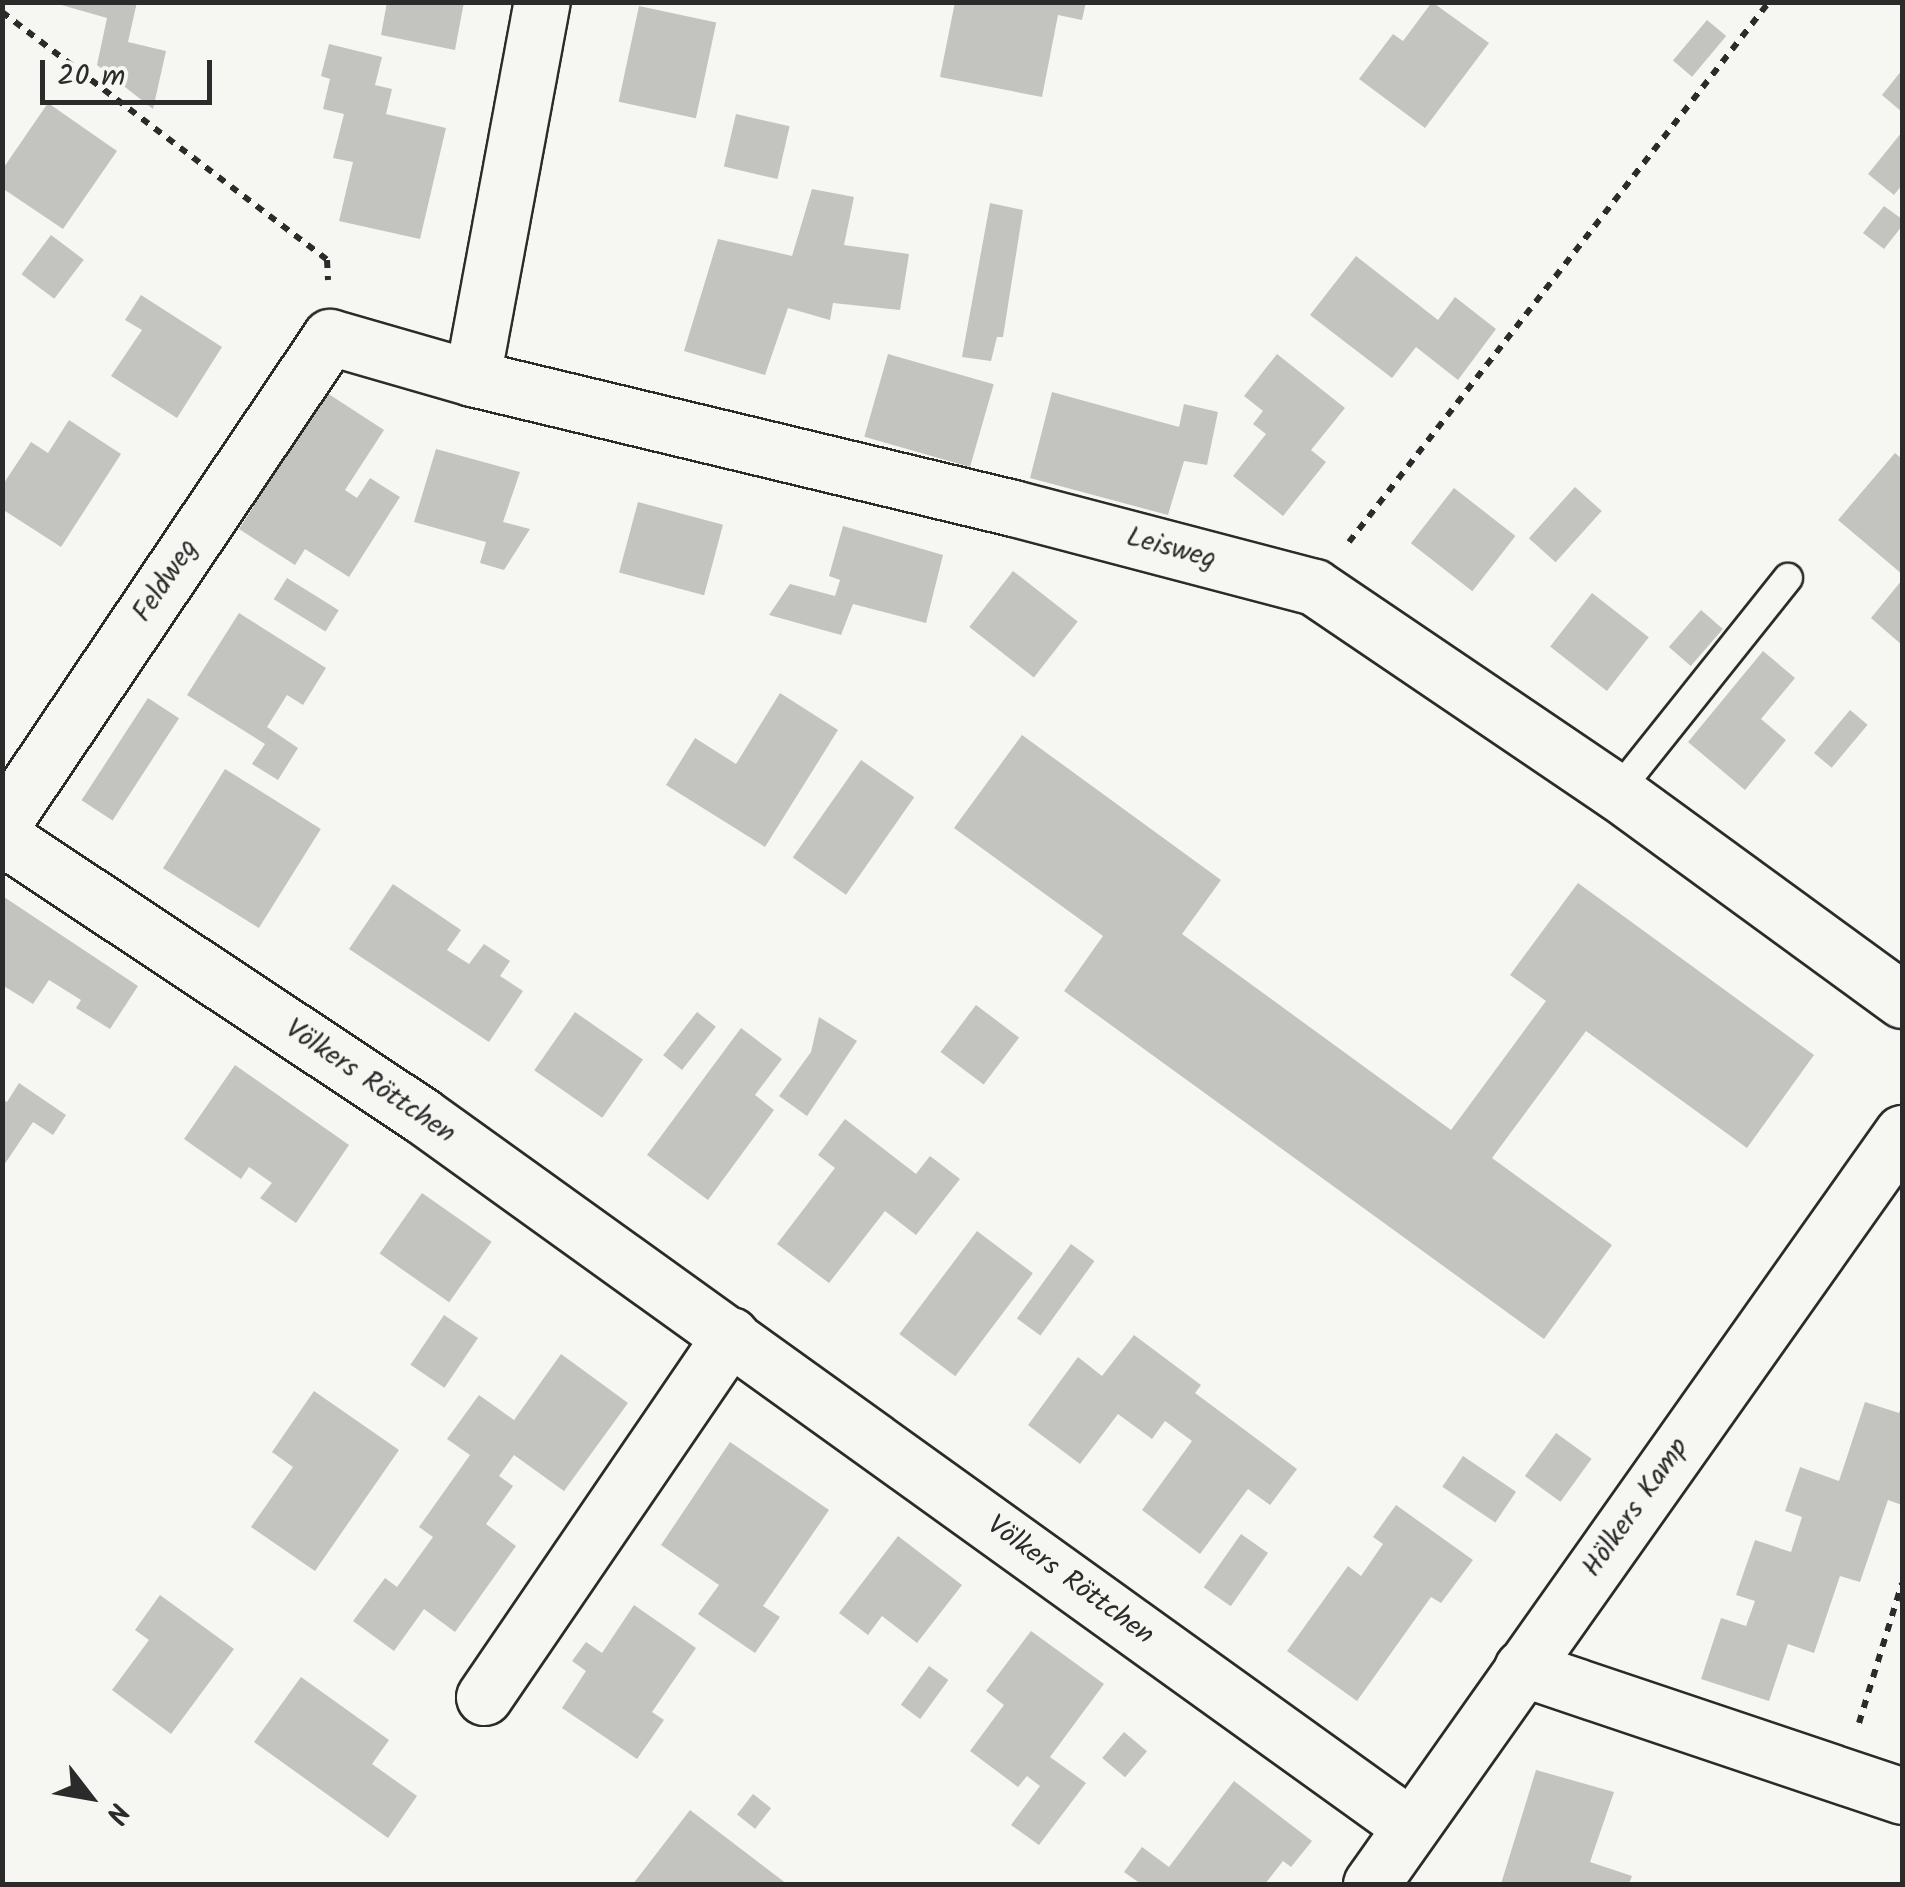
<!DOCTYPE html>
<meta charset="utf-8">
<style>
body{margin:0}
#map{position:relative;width:1905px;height:1887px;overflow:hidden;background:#f6f6f2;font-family:Kalam,sans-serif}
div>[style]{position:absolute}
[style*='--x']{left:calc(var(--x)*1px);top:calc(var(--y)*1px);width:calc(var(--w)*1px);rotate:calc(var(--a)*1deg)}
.building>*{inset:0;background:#c3c3c0;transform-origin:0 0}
.path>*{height:6px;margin-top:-3px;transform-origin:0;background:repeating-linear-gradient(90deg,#2b2b2b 0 8px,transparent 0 16px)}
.roads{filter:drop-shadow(2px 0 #2b2b2b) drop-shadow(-2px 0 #2b2b2b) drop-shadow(0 2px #2b2b2b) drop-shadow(0 -2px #2b2b2b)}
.lane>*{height:28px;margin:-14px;padding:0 14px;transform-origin:14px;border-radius:14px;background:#f6f6f2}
.street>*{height:55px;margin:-27.5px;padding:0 27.5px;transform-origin:27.5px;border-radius:27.5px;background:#f6f6f2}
span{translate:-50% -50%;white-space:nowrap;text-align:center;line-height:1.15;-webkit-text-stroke:9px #f6f6f2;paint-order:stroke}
.street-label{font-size:28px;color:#2b2b2b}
.frame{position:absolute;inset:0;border:5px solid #2b2b2b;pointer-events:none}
.north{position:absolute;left:40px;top:1747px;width:100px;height:100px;-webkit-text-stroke:8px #f6f6f2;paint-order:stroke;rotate:121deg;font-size:28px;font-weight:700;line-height:40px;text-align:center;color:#2b2b2b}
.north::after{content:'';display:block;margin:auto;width:35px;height:45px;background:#2b2b2b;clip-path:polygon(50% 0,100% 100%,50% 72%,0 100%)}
.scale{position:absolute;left:40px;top:60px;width:172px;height:45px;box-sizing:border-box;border:5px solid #2b2b2b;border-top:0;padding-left:12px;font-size:30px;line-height:35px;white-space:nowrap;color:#2b2b2b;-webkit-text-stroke:8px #f6f6f2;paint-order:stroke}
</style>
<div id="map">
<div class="building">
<i style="clip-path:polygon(51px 2px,137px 2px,128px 42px,166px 51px,153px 109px,97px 65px,107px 18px)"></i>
<i style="clip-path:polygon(387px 2px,464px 2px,455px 50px,381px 35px)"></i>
<i style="clip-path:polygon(955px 2px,1086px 2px,1082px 20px,1058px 15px,1042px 97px,940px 77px)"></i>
<i style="clip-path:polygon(1432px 2px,1489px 43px,1425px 128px,1359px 79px,1393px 34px,1403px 41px)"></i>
<i style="left:639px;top:6px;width:79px;height:98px;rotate:12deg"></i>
<i style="left:1707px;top:20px;width:25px;height:53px;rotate:40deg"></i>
<i style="clip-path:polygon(329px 44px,382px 57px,375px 85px,392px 89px,386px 114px,446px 128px,420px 239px,339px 221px,353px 162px,333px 158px,344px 114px,323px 109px,330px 79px,321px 76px)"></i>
<i style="clip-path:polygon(1902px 70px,1902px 112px,1882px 95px)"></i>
<i style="clip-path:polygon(48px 103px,117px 151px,63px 229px,2px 188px,2px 170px)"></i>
<i style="left:736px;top:114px;width:55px;height:54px;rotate:13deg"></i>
<i style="clip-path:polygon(1902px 132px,1902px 185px,1894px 195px,1868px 174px)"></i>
<i style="clip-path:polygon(812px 189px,854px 197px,844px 245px,909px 254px,900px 310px,833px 303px,830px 320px,788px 308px,765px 375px,684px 351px,718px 239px,792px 256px)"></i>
<i style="clip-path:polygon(990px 203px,1023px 210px,1003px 337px,997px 337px,991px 361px,962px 357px)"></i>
<i style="clip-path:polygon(1884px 206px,1902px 219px,1902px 226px,1884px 249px,1863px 233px)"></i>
<i style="left:51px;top:235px;width:41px;height:49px;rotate:37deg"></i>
<i style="clip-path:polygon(1356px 256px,1438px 320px,1455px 297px,1496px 329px,1458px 380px,1416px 347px,1392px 378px,1310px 315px)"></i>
<i style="clip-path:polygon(141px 295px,222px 347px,177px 418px,111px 376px,142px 330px,125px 320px)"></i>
<i style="left:888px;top:354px;width:110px;height:86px;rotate:16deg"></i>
<i style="clip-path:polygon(1277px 354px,1345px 408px,1311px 450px,1326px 462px,1283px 516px,1233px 476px,1266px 434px,1253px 424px,1263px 411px,1244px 396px)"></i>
<i style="clip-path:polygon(1052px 392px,1179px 427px,1184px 404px,1218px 412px,1207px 465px,1184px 461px,1168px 515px,1030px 478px)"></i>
<i style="clip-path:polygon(327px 393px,384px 430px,345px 490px,357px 498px,370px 478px,400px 497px,349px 577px,305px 549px,295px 565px,239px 529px)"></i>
<i style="clip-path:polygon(69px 420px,121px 454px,61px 547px,2px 509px,2px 486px,31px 442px,48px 453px)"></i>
<i style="clip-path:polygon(436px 449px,520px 472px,503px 522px,530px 529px,504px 570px,480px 563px,486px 542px,414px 522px)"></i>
<i style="clip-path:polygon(1895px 453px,1902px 459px,1902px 574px,1838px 520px)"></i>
<i style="left:1575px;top:487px;width:36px;height:69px;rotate:42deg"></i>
<i style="left:1454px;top:488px;width:78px;height:70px;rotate:38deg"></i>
<i style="left:638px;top:502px;width:88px;height:73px;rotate:15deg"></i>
<i style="clip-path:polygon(843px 526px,943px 555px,926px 623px,853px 604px,841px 635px,769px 615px,790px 584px,835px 596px,840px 580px,829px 576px)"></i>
<i style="left:1013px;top:571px;width:82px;height:71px;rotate:38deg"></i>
<i style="left:287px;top:578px;width:61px;height:25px;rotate:32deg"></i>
<i style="clip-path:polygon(1902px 580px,1902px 645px,1871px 618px)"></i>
<i style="left:1592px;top:593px;width:72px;height:68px;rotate:38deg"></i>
<i style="left:1701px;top:610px;width:29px;height:49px;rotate:41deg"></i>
<i style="clip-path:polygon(239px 613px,326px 668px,303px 705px,287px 695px,267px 727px,298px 748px,278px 780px,252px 764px,265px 744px,187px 695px)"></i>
<i style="clip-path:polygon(1763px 651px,1795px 678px,1761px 719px,1786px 740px,1745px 790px,1688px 742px)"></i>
<i style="clip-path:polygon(780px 693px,838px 730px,765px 847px,666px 785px,695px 738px,736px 764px)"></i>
<i style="left:148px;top:698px;width:37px;height:122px;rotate:33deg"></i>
<i style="left:1850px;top:710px;width:23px;height:56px;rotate:40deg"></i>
<i style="clip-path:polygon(1022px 735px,1221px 880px,1182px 934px,1451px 1130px,1546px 1001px,1510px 975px,1578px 883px,1814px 1055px,1747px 1148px,1586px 1031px,1492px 1158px,1612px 1245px,1544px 1339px,1064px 991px,1103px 936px,954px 828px)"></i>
<i style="left:861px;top:760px;width:65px;height:119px;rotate:35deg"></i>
<i style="left:225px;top:769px;width:113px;height:117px;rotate:32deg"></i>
<i style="clip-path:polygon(393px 884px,461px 930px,447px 950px,469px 964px,484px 944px,510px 961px,500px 976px,523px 991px,489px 1042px,349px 949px)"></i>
<i style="clip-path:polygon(4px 897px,138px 986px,110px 1029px,76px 1008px,81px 1000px,49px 980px,33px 1004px,2px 985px)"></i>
<i style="left:976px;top:1005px;width:54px;height:59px;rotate:37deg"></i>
<i style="left:575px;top:1012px;width:83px;height:71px;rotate:35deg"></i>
<i style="left:697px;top:1012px;width:24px;height:55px;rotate:38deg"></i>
<i style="clip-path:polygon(819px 1017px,857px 1041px,807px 1116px,779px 1096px,811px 1052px)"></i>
<i style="clip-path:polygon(741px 1028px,782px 1059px,755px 1095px,774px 1110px,708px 1200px,647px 1155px)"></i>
<i style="clip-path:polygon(235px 1065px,349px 1145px,296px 1223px,260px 1198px,272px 1183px,249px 1167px,241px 1179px,184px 1139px)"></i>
<i style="clip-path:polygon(19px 1083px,66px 1115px,53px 1135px,33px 1122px,2px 1168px,2px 1099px,7px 1102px)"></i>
<i style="clip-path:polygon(845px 1119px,916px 1174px,930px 1156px,960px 1179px,916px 1235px,885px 1211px,829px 1283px,777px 1244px,835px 1168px,818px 1155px)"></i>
<i style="left:422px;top:1193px;width:85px;height:74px;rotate:35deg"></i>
<i style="left:977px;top:1231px;width:70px;height:129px;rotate:37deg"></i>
<i style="left:1071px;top:1244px;width:29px;height:92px;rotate:36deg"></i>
<i style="left:444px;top:1315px;width:41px;height:60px;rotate:34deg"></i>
<i style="clip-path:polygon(1134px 1335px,1201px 1385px,1195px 1393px,1297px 1469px,1270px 1505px,1248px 1489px,1200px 1554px,1142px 1510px,1192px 1441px,1165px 1421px,1152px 1439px,1118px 1414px,1080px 1464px,1028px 1425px,1078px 1357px,1102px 1376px)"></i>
<i style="clip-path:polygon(561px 1354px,628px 1403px,564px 1491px,514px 1455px,499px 1476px,513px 1486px,486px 1524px,516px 1546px,455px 1632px,424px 1609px,394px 1651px,353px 1621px,385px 1578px,397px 1587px,433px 1537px,419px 1527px,470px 1455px,447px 1439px,479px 1395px,514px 1420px)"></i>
<i style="clip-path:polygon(314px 1391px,399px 1450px,315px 1571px,251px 1527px,293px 1467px,272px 1452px)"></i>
<i style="clip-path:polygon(1865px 1402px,1899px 1413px,1902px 1404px,1902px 1505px,1888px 1500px,1860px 1582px,1840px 1576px,1814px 1653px,1788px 1644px,1769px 1701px,1701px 1679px,1721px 1618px,1746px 1626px,1755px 1601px,1736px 1595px,1755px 1540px,1791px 1552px,1802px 1517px,1785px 1511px,1800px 1467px,1839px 1481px)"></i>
<i style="left:1556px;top:1433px;width:44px;height:53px;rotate:36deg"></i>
<i style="clip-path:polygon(730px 1442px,829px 1510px,763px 1606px,780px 1617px,755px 1653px,698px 1614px,719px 1585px,661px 1545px)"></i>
<i style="left:1463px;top:1456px;width:64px;height:37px;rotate:34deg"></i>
<i style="clip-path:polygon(1396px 1505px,1473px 1560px,1441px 1603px,1431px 1597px,1357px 1701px,1287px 1651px,1348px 1566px,1361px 1576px,1383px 1544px,1373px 1537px)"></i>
<i style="left:1241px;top:1534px;width:33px;height:65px;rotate:35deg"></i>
<i style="clip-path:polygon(898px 1536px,962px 1585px,917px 1643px,882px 1616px,868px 1635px,839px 1613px)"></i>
<i style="clip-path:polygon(160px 1595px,234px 1649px,171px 1734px,112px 1690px,149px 1640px,135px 1630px)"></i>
<i style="clip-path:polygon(634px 1605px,696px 1648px,652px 1712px,664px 1720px,637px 1759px,562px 1708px,586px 1671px,572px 1661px,586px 1642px,602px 1653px)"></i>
<i style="clip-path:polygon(1031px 1631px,1104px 1684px,1050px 1757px,1086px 1783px,1039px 1845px,1011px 1825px,1040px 1786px,1027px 1776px,1018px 1787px,970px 1751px,1004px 1705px,986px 1691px)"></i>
<i style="left:929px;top:1666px;width:24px;height:48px;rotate:36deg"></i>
<i style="clip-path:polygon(301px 1677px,389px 1740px,372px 1764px,417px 1796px,388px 1838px,254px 1742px)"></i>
<i style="left:1124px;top:1732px;width:30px;height:34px;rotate:40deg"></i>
<i style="clip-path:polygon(1536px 1770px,1614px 1792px,1590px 1862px,1632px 1876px,1629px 1884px,1501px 1884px)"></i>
<i style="clip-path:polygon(1234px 1781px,1312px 1841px,1291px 1867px,1283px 1861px,1265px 1884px,1141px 1884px,1124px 1872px,1142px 1847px,1169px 1867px)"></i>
<i style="left:753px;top:1794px;width:23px;height:26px;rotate:38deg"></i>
<i style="clip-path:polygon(690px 1810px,787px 1884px,633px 1884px)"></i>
</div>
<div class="path">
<i style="--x:2;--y:12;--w:409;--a:37.3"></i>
<i style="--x:327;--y:260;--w:20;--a:87"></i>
<i style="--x:1349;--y:542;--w:684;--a:-52.13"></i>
<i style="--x:1859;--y:1723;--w:146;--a:-72.9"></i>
</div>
<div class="roads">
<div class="lane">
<i style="--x:1617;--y:792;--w:274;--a:-51.4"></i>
</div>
<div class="street">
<i style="--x:472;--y:378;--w:382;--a:-79.5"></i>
<i style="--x:2;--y:824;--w:587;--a:-56.04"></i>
<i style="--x:330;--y:337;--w:148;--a:16.1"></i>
<i style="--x:472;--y:378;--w:556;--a:13.51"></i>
<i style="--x:1013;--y:508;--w:311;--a:14.7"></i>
<i style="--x:1314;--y:587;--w:366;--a:34.1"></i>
<i style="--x:1617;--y:792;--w:353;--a:36.1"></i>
<i style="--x:2;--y:837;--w:503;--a:33.56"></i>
<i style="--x:421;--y:1115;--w:1218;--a:35.71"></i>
<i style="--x:1522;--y:1668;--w:401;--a:18.6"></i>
<i style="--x:484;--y:1697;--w:438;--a:-55.7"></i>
<i style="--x:1371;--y:1884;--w:920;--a:-54.74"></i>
</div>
</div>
<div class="street-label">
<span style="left:1171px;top:549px;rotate:15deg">Leisweg</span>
<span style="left:166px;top:581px;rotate:-56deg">Feldweg</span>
<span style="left:370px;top:1082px;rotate:34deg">Völkers Röttchen</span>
<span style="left:1636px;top:1508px;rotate:-55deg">Hölkers Kamp</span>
<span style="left:1070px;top:1581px;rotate:36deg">Völkers Röttchen</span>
</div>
<div class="frame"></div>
<div class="north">N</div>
<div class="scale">20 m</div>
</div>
